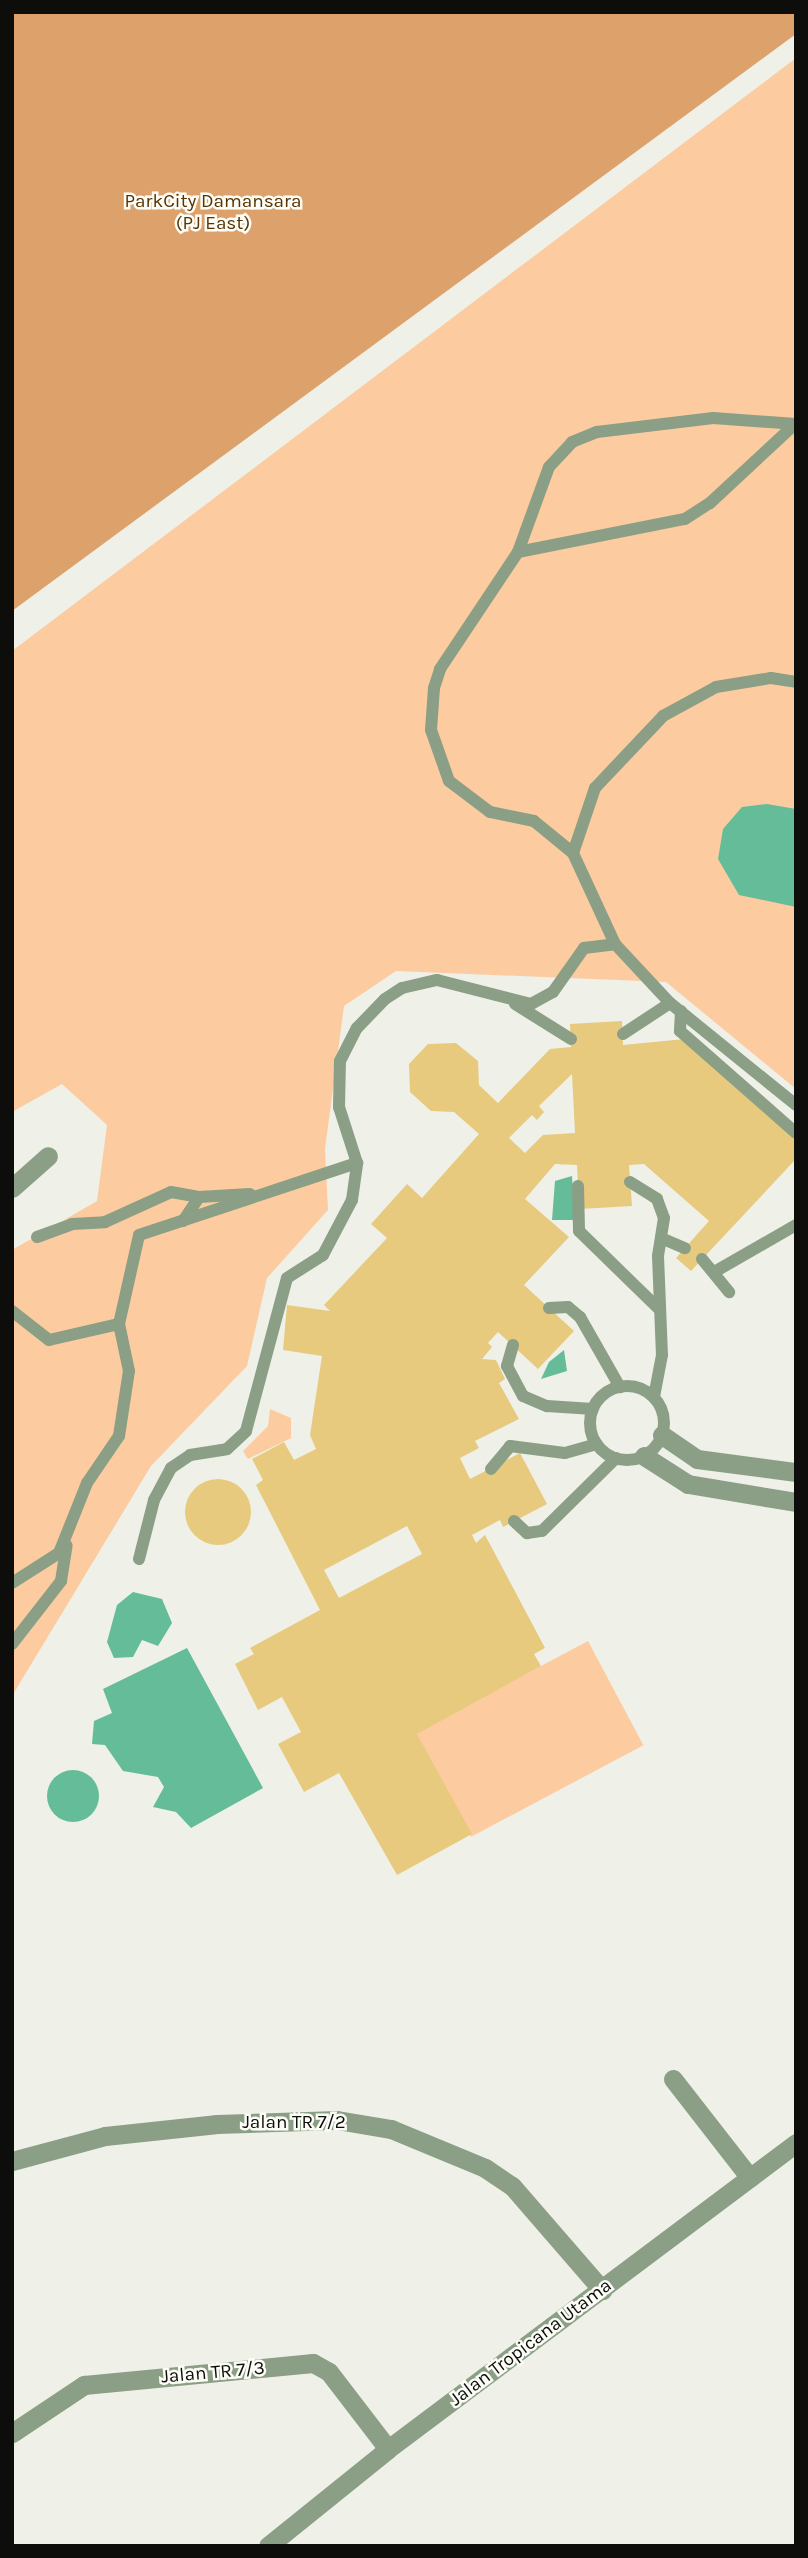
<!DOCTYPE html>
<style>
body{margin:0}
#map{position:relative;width:808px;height:2558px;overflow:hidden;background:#eff0e8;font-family:Karla,sans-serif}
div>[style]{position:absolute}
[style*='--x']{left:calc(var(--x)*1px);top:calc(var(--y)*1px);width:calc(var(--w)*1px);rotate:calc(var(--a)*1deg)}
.green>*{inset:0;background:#fccca0;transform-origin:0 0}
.forest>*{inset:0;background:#dda26b}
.water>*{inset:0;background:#64bc99}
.round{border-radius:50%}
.building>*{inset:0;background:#e7ca7e}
.service>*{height:12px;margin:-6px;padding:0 6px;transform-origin:6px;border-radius:6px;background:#8a9f85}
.service>.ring{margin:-6px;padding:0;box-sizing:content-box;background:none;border:12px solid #8a9f85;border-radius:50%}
.minor>*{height:19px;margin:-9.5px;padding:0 9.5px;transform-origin:9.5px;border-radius:9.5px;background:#8a9f85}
span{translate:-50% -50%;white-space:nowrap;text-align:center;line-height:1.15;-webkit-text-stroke:5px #fcfdf6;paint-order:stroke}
.park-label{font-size:19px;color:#583203}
.street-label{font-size:19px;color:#0d0d0b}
.frame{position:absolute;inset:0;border:14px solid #0d0d0b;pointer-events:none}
</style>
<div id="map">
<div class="green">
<i style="clip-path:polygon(796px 58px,796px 1089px,666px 982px,396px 971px,344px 1006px,325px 1149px,328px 1210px,267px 1278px,247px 1366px,151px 1466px,12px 1696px,12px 1250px,97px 1201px,107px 1125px,62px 1084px,12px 1112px,12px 651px)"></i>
<i style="clip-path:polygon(270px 1409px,291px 1418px,291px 1438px,248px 1459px,243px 1451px,268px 1426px)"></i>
<i style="left:588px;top:1641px;width:118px;height:195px;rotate:62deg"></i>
</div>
<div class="forest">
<i style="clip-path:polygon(12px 12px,796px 12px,796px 34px,12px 611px)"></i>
</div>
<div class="water">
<i style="clip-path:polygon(767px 804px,796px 809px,796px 907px,739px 895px,718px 859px,723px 829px,742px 807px)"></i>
<i style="clip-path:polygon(572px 1176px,575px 1220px,552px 1220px,555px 1181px)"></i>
<i style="clip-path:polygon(564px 1350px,567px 1371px,541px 1379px,549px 1362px)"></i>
<i style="clip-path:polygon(133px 1592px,162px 1599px,172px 1623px,158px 1646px,142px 1640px,133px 1657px,114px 1658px,107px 1642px,117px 1605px)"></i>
<i style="clip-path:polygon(187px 1648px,263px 1788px,191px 1828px,176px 1812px,153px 1807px,164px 1787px,158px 1777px,123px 1771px,105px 1745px,92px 1744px,94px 1721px,112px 1713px,103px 1689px)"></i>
<i class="round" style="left:47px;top:1770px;width:52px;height:52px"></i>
</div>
<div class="building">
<i style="clip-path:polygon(evenodd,622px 1021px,623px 1045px,685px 1039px,796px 1139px,796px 1159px,691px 1271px,676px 1258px,709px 1221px,644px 1164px,629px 1165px,632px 1206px,579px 1209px,577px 1165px,555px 1164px,525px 1199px,569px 1237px,524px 1285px,574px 1331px,538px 1369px,498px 1332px,488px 1343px,492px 1347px,482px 1359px,496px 1360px,505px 1379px,499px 1383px,519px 1419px,475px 1441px,479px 1448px,460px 1458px,470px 1479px,520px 1453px,547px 1504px,503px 1527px,500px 1520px,472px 1535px,476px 1543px,485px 1535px,545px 1648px,534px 1654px,541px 1666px,417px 1734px,472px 1834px,397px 1875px,339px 1773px,304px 1792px,278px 1744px,301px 1732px,282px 1697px,258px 1710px,235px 1664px,254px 1654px,250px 1648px,320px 1610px,256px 1485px,263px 1480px,252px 1459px,284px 1442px,294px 1460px,316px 1449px,310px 1435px,322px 1356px,283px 1350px,287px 1305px,330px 1311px,324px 1305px,387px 1238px,371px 1224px,407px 1184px,422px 1198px,479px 1134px,454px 1112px,431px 1111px,410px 1092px,409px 1064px,428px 1044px,456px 1043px,478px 1061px,479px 1085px,498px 1103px,550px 1049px,571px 1047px,570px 1024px,622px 1021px,572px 1074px,575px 1133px,543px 1135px,525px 1153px,509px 1138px,532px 1115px,537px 1120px,544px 1112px,539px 1106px,572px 1074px,622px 1021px,407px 1526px,422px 1554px,339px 1598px,324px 1570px,407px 1526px)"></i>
<i class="round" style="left:185px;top:1479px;width:66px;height:66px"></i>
</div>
<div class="service">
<i style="--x:518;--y:552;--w:170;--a:-11.2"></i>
<i style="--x:685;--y:519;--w:30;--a:-33"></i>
<i style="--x:710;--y:503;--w:116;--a:-42.9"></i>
<i style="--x:573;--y:853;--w:69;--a:-71.3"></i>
<i style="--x:595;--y:788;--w:99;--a:-46.6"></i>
<i style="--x:663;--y:716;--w:60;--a:-28.7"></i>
<i style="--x:716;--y:687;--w:56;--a:-9.3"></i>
<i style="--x:771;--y:678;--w:25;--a:9"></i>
<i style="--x:615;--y:944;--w:100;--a:-114.8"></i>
<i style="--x:573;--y:853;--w:50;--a:-140.6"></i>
<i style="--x:534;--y:821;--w:45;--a:-168.4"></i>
<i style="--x:490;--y:812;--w:51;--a:-142.9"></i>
<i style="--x:449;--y:781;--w:54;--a:-109.4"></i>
<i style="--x:431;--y:730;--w:42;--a:-85.9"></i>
<i style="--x:434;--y:688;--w:20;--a:-72"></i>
<i style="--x:440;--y:669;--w:141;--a:-56.3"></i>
<i style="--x:518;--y:552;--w:90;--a:-70"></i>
<i style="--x:549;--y:467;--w:34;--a:-47"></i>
<i style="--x:572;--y:442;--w:27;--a:-22"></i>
<i style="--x:597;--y:432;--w:117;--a:-6.9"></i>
<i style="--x:713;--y:418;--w:83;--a:4.1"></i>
<i style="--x:515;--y:1004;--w:66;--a:32"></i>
<i style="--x:681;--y:1011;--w:20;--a:93"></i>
<i style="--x:680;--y:1031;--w:154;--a:41.3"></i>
<i style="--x:623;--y:1034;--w:56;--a:-33.4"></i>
<i style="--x:630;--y:1182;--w:32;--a:32"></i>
<i style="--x:657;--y:1199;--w:20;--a:70"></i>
<i style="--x:664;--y:1218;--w:38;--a:99"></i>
<i style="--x:658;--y:1256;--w:99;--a:87.7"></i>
<i style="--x:662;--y:1355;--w:43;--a:100.8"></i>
<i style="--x:578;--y:1186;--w:45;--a:88.7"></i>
<i style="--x:579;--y:1231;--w:110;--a:44.3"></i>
<i style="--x:183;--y:1221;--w:29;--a:-56"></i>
<i style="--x:199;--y:1197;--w:51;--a:-3.4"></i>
<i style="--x:37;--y:1237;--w:37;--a:-20"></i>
<i style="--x:72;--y:1224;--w:33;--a:-3"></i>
<i style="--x:105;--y:1222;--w:72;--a:-24.4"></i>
<i style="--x:171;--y:1192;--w:28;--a:10"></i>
<i style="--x:661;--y:1238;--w:26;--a:23"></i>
<i style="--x:702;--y:1259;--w:43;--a:50.7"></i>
<i style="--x:716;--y:1271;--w:92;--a:-29.9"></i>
<i style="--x:549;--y:1308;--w:19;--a:-3"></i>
<i style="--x:568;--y:1307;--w:16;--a:40"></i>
<i style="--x:580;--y:1317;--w:81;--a:60.3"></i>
<i style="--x:12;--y:1311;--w:47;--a:38.1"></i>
<i style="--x:49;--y:1340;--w:72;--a:-12.9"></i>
<i style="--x:513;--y:1345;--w:22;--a:106"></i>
<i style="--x:507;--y:1366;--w:34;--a:62"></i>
<i style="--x:523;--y:1396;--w:26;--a:23"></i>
<i style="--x:547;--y:1406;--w:46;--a:3.7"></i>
<i class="ring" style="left:590px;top:1386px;width:62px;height:62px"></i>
<i style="--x:491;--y:1469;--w:30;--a:-50"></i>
<i style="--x:510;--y:1446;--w:55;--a:7.3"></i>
<i style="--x:565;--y:1453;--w:33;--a:-16"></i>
<i style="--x:514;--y:1521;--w:18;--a:43"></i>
<i style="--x:527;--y:1533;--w:15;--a:-8"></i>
<i style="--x:542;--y:1531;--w:104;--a:-44.6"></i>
<i style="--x:139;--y:1559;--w:61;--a:-75.7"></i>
<i style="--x:154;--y:1500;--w:36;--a:-62"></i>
<i style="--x:171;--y:1468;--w:23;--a:-34"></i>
<i style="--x:190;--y:1455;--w:37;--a:-9"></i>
<i style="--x:227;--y:1449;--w:26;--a:-43"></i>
<i style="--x:246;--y:1431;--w:158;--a:-75"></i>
<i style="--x:287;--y:1278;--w:43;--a:-32.6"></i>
<i style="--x:323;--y:1255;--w:62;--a:-62.2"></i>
<i style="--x:352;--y:1200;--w:37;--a:-82"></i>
<i style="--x:357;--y:1163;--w:59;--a:-107.8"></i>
<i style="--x:339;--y:1107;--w:46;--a:-88.8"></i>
<i style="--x:340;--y:1061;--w:37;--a:-63"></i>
<i style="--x:357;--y:1028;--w:40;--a:-46"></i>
<i style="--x:385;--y:999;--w:20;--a:-33"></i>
<i style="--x:402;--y:988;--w:36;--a:-13"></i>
<i style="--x:437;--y:980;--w:97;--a:14.3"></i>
<i style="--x:531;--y:1004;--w:25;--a:-29"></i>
<i style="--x:553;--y:992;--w:54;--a:-54.8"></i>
<i style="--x:584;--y:948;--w:31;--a:-7"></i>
<i style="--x:615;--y:944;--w:81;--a:47"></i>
<i style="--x:670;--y:1003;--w:162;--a:39"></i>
<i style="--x:12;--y:1583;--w:56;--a:-32.6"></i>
<i style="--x:59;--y:1553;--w:75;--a:-68.2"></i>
<i style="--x:87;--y:1483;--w:57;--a:-55.8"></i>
<i style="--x:119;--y:1436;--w:66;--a:-81.3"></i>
<i style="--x:129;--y:1371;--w:48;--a:-102"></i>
<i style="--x:119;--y:1324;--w:91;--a:-77.3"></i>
<i style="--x:139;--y:1235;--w:230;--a:-18.3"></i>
<i style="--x:12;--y:1644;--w:80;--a:-52.1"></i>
<i style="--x:61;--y:1581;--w:36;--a:-81"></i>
</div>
<div class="minor">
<i style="--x:12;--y:1188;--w:48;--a:-41.6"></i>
<i style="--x:662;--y:1435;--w:42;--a:34.4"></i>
<i style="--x:697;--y:1459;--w:100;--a:7.5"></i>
<i style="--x:644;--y:1456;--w:52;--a:32.5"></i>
<i style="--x:688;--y:1484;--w:109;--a:9.5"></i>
<i style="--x:673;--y:2079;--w:125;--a:52.1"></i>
<i style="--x:12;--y:2161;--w:96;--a:-15"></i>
<i style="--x:105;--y:2136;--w:113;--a:-6.1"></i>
<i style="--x:217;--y:2124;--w:120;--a:-1.9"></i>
<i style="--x:337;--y:2120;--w:55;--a:9.5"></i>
<i style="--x:391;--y:2129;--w:102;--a:22.5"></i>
<i style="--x:485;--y:2168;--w:32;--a:34"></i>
<i style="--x:512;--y:2186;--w:138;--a:49.1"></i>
<i style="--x:12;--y:2433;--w:87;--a:-33.7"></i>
<i style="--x:84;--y:2385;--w:230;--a:-5.5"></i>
<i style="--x:313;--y:2363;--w:18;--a:29"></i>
<i style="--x:329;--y:2372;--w:97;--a:52.5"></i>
<i style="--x:268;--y:2546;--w:154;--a:-38.9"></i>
<i style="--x:388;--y:2449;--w:510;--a:-36.87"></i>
</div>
<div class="park-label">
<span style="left:213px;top:213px">ParkCity Damansara<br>(PJ East)</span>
</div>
<div class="street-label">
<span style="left:294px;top:2123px">Jalan TR 7/2</span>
<span style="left:531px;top:2343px;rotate:-37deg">Jalan Tropicana Utama</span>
<span style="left:213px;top:2373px;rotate:-5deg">Jalan TR 7/3</span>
</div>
<div class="frame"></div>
</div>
